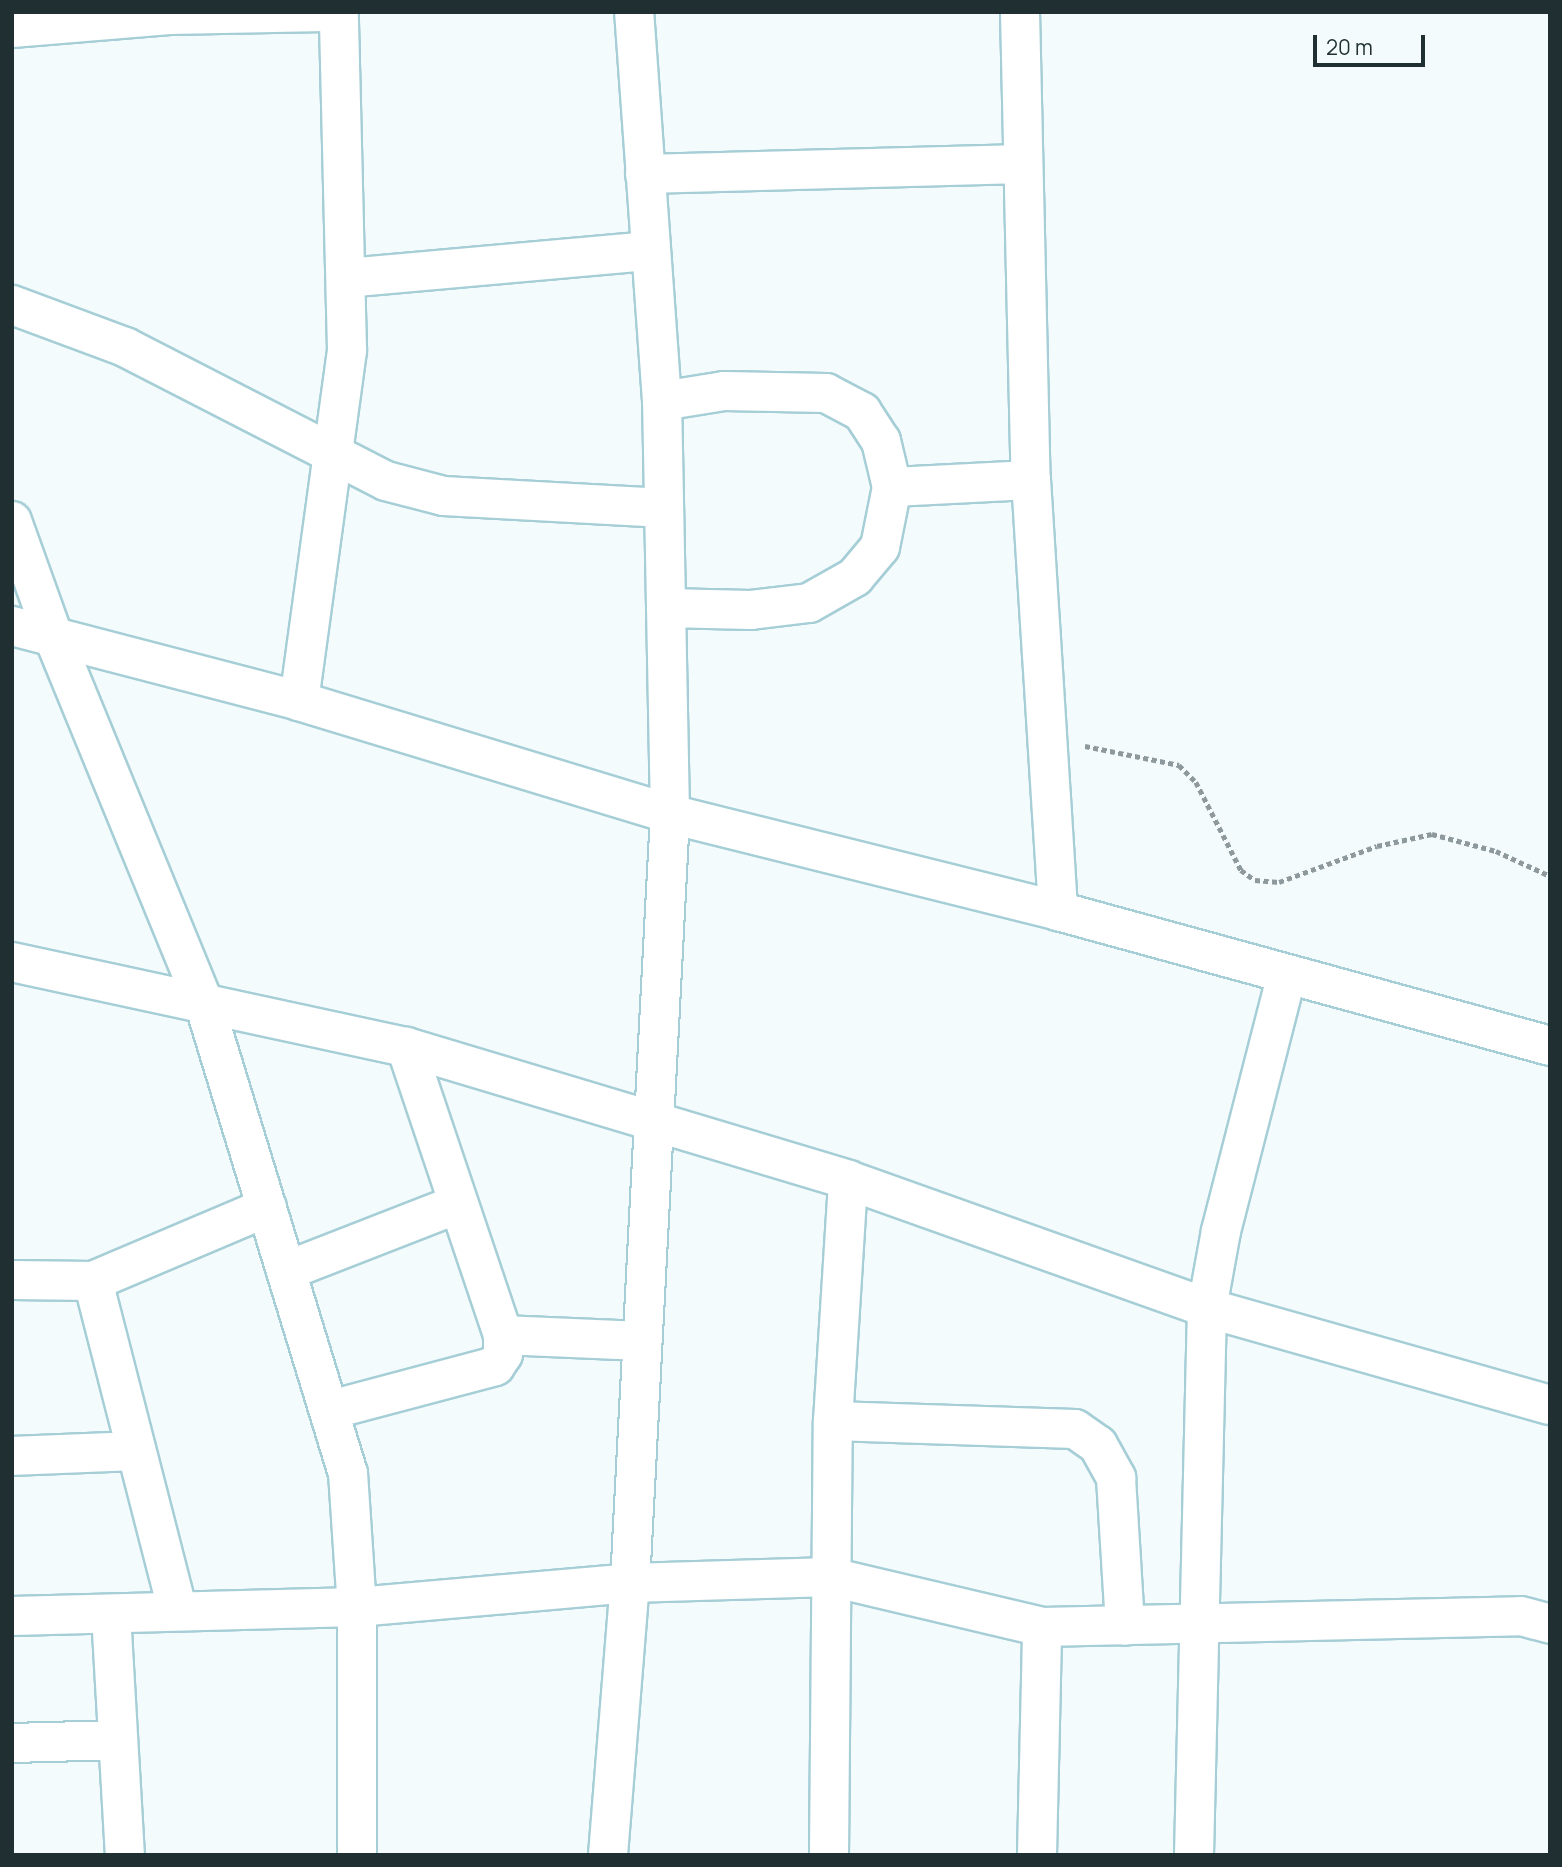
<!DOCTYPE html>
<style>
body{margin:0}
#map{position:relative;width:1562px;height:1867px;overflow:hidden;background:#f3fbfd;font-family:Manrope,sans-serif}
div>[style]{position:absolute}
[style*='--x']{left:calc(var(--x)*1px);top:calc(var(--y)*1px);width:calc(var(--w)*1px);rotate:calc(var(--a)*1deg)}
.path>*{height:4.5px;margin-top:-2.25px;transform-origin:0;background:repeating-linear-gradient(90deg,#8d999c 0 5px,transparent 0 8.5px)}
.roads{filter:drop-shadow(2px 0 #a6ced6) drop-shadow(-2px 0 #a6ced6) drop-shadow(0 2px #a6ced6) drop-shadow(0 -2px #a6ced6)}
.minor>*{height:38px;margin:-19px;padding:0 19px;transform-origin:19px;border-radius:19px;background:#fff}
span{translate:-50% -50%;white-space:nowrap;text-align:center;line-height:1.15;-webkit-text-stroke:5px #f3fbfd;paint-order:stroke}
.frame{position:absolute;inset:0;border:14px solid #1f2f32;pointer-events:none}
.scale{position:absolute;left:1313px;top:35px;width:112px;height:32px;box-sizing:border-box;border:4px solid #1f2f32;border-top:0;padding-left:9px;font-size:21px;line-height:24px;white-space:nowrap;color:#1f2f32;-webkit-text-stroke:5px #f3fbfd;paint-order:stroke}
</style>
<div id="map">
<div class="path">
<i style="--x:1085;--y:746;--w:96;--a:11.4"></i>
<i style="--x:1179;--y:765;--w:24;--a:45"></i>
<i style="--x:1196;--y:782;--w:99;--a:62.9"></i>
<i style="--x:1241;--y:870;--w:17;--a:36"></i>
<i style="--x:1255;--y:880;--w:24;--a:5"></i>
<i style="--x:1279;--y:882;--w:104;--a:-20.2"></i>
<i style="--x:1377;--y:846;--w:56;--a:-12.3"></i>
<i style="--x:1432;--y:834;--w:66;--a:14.9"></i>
<i style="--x:1496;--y:851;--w:60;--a:24.8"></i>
</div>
<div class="roads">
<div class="minor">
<i style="--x:1020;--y:12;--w:468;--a:88.7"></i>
<i style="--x:1031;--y:480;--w:432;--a:86.4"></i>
<i style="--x:12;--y:28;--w:158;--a:-4.7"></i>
<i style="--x:169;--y:15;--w:157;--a:-1.1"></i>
<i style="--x:645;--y:174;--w:378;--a:-1.5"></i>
<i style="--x:347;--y:278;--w:305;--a:-5.1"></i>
<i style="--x:12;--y:305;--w:121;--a:20.4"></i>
<i style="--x:125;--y:347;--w:293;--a:27.2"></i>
<i style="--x:386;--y:481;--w:60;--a:14.5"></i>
<i style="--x:444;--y:496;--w:220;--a:3.1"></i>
<i style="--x:662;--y:401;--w:63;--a:-9.2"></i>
<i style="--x:724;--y:391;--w:102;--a:1.1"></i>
<i style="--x:826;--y:393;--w:41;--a:27.8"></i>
<i style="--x:862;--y:412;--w:35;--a:57"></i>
<i style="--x:881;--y:441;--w:47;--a:76.6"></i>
<i style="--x:892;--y:487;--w:61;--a:101.3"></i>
<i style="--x:880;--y:547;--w:39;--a:130"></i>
<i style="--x:855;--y:577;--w:53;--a:150.5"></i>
<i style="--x:809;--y:603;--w:58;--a:173.1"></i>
<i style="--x:751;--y:610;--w:85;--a:-178.7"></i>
<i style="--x:892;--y:487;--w:139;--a:-2.9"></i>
<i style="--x:12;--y:521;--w:119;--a:70.3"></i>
<i style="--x:52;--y:633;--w:403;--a:67.7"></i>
<i style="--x:205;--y:1006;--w:488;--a:73"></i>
<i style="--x:348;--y:1473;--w:134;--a:86.2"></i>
<i style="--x:357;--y:1607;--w:248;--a:90"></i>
<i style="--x:12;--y:626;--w:297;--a:14.6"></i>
<i style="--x:299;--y:701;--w:388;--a:16.9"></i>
<i style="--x:670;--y:814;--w:400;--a:14"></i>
<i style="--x:1058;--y:911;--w:510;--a:15.34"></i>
<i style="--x:299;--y:701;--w:354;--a:-82.2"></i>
<i style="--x:347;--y:350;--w:338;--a:-91.4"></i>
<i style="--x:12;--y:962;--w:403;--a:12.2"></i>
<i style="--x:406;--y:1047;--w:462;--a:16.7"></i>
<i style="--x:848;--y:1180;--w:381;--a:19.6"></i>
<i style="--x:1207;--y:1308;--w:356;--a:15.8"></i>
<i style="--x:286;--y:1271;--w:185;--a:-21.3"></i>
<i style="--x:12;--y:1280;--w:81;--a:0.7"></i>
<i style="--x:93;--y:1281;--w:189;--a:-23"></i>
<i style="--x:93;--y:1281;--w:338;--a:75.6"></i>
<i style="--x:503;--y:1335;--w:138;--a:2.5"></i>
<i style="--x:330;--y:1410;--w:171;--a:-14.9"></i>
<i style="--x:495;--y:1366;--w:14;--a:-56"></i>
<i style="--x:503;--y:1354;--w:19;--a:-90"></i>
<i style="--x:503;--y:1335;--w:304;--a:-108.6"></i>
<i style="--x:833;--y:1421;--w:242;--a:1.9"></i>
<i style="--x:1075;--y:1429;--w:28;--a:35"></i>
<i style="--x:1098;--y:1445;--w:38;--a:61"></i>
<i style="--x:1116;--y:1478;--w:148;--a:86.5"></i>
<i style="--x:12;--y:1456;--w:124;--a:-2.3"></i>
<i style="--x:111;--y:1614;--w:241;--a:86.7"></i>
<i style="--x:12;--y:1616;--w:345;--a:-1.5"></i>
<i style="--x:357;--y:1607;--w:274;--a:-5"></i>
<i style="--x:630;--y:1583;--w:201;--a:-1.7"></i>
<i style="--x:831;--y:1577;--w:217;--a:13.3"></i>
<i style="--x:1042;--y:1627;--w:479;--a:-1.3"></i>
<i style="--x:1521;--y:1616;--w:30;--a:15"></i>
<i style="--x:12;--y:1743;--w:106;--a:-1.6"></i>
<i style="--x:608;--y:1855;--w:273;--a:-85.4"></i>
<i style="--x:630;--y:1583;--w:770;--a:-87.02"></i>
<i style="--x:670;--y:814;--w:413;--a:-91.1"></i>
<i style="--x:662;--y:401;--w:390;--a:-94.1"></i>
<i style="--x:829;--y:1855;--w:434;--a:-89.5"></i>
<i style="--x:833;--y:1421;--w:241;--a:-86.4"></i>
<i style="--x:1037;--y:1855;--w:228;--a:-88.7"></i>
<i style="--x:1194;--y:1855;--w:547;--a:-88.64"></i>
<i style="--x:1207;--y:1308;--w:78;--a:-79.7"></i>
<i style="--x:1221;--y:1231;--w:265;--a:-75.6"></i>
</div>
</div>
<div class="frame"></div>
<div class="scale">20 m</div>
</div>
